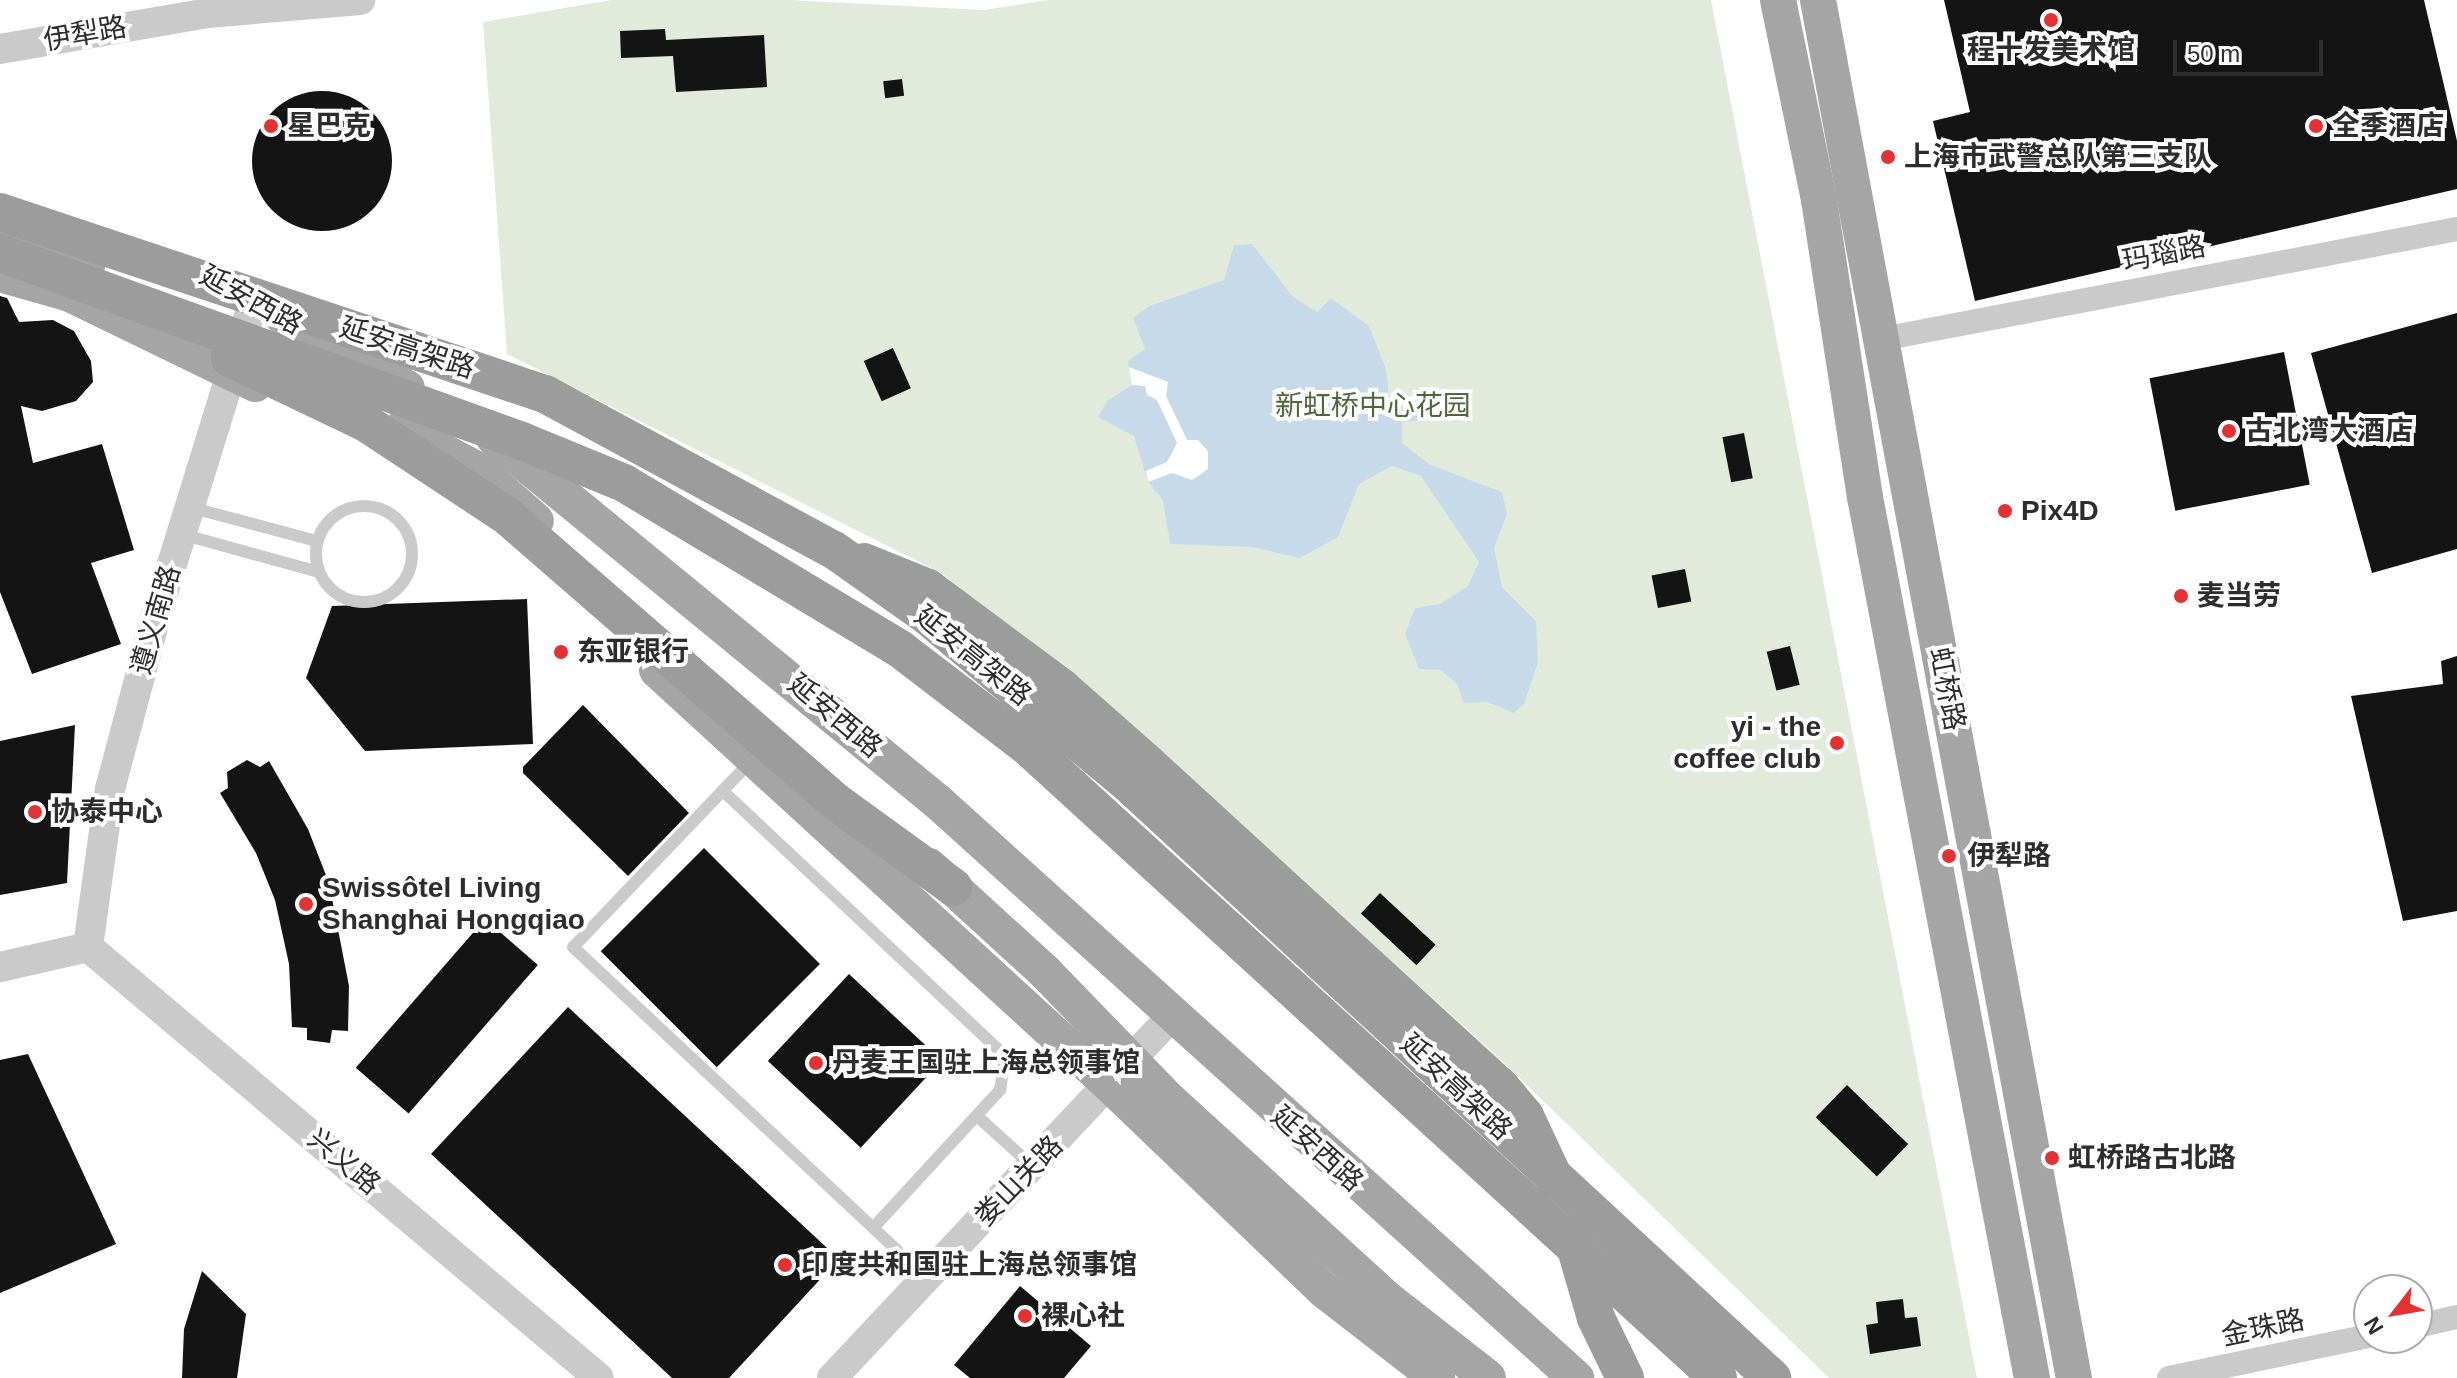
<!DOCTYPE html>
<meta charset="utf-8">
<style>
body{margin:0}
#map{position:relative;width:2457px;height:1378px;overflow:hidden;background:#fff;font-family:Helvetica,"Noto Sans SC",sans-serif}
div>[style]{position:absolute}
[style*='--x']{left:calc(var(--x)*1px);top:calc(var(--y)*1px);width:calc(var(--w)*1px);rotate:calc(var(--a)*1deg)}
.green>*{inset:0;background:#e2ebdb}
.water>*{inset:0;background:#c7daea}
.pier>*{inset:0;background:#fff}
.building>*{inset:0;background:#141414;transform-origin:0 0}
.round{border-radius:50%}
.service>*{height:12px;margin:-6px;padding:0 6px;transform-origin:6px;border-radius:6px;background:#cacaca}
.service>.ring{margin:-6px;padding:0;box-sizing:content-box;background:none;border:12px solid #cacaca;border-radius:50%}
.minor>*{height:24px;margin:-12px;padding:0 12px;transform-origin:12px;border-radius:12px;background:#cacaca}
.tertiary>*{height:30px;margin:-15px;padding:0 15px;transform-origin:15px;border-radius:15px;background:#cacaca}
.primary>*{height:36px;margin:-18px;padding:0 18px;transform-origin:18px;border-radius:18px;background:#a5a5a5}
.trunk>*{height:38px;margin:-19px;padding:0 19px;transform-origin:19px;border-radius:19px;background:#9c9c9c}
.trunk-bridge>*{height:38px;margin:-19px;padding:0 19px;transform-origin:19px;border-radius:19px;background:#9c9c9c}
.dots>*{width:22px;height:22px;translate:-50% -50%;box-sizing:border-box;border:4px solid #fff;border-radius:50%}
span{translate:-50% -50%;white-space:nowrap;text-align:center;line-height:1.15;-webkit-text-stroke:8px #fff;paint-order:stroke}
.street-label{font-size:28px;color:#2d2d2d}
.poi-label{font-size:28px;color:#2d2d2d;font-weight:700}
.left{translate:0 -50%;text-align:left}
.right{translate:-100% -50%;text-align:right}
.park-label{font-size:28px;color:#4d683c}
.north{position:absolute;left:2353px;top:1274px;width:80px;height:80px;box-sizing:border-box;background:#fff;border:2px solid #ababab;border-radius:50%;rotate:239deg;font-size:22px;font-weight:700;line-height:32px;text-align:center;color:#2d2d2d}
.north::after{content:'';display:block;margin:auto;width:28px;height:36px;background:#e23232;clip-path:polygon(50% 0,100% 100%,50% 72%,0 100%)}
.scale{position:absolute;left:2173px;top:40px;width:150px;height:36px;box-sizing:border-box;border:4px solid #2d2d2d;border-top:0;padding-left:10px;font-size:24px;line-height:28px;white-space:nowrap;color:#2d2d2d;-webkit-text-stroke:6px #fff;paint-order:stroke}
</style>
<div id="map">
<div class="green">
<i style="clip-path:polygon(611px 0,788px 0,983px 10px,1049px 0,1711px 0,1977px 1378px,1829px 1378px,1497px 1056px,1219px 807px,943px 574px,507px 354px,483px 22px)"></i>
</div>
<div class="water">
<i style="clip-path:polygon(1252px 244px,1293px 297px,1317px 312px,1331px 298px,1369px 326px,1386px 369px,1390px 406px,1425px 401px,1436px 419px,1402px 422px,1402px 443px,1430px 465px,1502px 492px,1507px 514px,1494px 548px,1502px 587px,1536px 621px,1538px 662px,1524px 704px,1514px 713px,1487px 702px,1464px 703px,1457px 684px,1441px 670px,1419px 669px,1405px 634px,1415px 608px,1440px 604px,1468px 586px,1479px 562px,1421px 476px,1392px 466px,1359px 484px,1338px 537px,1300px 558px,1252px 547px,1170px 544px,1163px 500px,1148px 482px,1134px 436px,1098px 417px,1107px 401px,1132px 385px,1128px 361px,1145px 349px,1133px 318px,1149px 306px,1224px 280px,1234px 245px)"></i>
</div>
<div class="pier">
<i style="clip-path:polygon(1129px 367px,1168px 382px,1166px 396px,1187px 440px,1198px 440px,1208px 451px,1208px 469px,1192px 480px,1172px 473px,1148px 482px,1146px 471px,1167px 462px,1177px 443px,1157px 400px,1147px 395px,1145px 386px,1132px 385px)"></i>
</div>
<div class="building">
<i style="clip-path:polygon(1944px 0,2424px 0,2457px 141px,2457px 189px,1975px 301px,1933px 121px,1970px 112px)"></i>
<i style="clip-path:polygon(665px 29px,666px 40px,764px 35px,767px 87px,676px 92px,673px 56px,621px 58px,620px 31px)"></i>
<i style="left:902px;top:79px;width:17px;height:19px;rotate:83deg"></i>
<i class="round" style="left:252px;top:91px;width:140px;height:140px"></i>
<i style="clip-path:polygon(0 296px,7px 298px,19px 322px,53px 320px,74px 331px,91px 361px,93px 382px,76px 401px,42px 411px,21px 406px,33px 463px,102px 444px,134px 550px,91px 563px,121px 644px,32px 674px,0 592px)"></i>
<i style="clip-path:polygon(2457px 313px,2457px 549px,2372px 573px,2311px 353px)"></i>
<i style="left:893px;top:348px;width:44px;height:32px;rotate:66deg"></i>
<i style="left:2284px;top:352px;width:135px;height:137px;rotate:79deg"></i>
<i style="left:1744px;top:433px;width:46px;height:22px;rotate:79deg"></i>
<i style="left:1685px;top:569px;width:33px;height:34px;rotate:79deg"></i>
<i style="clip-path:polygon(527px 599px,533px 744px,365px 751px,306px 678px,332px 606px)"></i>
<i style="left:1790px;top:646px;width:40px;height:24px;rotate:76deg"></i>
<i style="clip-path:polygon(2457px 656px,2457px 911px,2403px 921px,2351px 696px,2443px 684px,2441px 661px)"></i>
<i style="clip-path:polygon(583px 705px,689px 813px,628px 876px,523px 773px,523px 767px)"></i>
<i style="clip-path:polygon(75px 725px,67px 883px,0 895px,0 741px)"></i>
<i style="clip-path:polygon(247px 760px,260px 767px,269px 761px,308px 829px,329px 883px,349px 986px,348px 1031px,332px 1030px,330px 1043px,307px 1040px,307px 1028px,292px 1027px,289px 964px,275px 900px,256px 853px,220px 793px,228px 788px,227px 772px)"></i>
<i style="left:704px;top:848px;width:164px;height:146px;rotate:45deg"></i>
<i style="left:1380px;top:893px;width:76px;height:28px;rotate:43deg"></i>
<i style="left:485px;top:919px;width:70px;height:197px;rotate:41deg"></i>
<i style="left:849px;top:974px;width:127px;height:119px;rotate:43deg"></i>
<i style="clip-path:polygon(568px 1007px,839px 1259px,729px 1378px,672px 1378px,431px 1154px)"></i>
<i style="clip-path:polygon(28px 1054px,116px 1244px,0 1293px,0 1060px)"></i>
<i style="left:1847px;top:1085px;width:85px;height:45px;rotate:44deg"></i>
<i style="clip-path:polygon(202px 1271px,246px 1314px,237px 1378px,182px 1378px,184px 1329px)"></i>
<i style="clip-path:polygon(1020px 1286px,1091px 1346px,1064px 1378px,970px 1378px,954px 1365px)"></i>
<i style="clip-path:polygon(1903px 1299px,1905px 1318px,1917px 1317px,1921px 1346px,1870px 1354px,1866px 1325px,1878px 1323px,1876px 1302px)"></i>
</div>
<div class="service">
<i class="ring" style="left:316px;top:506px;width:84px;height:84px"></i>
<i style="--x:189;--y:507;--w:132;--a:14.9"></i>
<i style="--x:181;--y:534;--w:143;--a:15.4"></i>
<i style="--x:751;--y:761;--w:257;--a:133.7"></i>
<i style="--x:573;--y:947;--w:485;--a:43.1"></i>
<i style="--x:723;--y:791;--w:387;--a:43.2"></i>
<i style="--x:1005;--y:1056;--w:34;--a:98"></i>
<i style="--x:1000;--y:1090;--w:186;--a:132.6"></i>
<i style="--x:977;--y:1116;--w:73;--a:42.2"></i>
</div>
<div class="minor">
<i style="--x:1882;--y:339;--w:585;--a:-10.83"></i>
<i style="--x:2417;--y:1326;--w:41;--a:-12.7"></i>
<i style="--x:2169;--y:1378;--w:204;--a:-11.9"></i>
</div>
<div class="tertiary">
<i style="--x:0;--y:49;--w:211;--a:-9.8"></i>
<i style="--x:208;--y:13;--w:153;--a:-4.9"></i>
<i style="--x:88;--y:947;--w:160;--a:-82.1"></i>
<i style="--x:110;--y:789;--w:179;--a:-75.1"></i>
<i style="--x:156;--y:616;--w:331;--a:-72.8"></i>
<i style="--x:88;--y:947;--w:668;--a:40.15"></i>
<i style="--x:0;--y:967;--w:90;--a:-12.8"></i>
<i style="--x:832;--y:1378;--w:497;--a:-46.8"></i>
</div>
<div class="primary">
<i style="--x:1778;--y:0;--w:204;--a:78.4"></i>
<i style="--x:1819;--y:200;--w:301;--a:81.2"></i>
<i style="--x:1865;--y:497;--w:897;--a:79.27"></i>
<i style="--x:1818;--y:0;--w:1402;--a:79.48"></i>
<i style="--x:0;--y:233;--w:93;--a:20.2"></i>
<i style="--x:0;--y:274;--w:73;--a:15.9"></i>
<i style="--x:70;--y:294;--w:206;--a:25.9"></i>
<i style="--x:282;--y:316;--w:144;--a:29.9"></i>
<i style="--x:401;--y:429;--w:87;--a:28"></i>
<i style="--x:478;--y:470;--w:77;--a:41.3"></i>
<i style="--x:494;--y:438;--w:574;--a:39.35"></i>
<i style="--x:938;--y:802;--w:860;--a:42.08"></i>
<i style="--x:657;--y:670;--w:613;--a:42.49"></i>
<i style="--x:1109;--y:1084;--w:299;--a:43.8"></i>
<i style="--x:1325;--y:1291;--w:142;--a:37.8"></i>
<i style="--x:929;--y:866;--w:157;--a:42.4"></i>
<i style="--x:1045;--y:972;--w:175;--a:45.9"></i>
<i style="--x:1167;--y:1098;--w:298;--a:42.4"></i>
<i style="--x:1387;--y:1299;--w:128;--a:38"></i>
</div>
<div class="trunk">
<i style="--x:507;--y:516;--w:431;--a:41"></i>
<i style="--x:832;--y:799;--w:150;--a:36"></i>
<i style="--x:864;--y:562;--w:69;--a:22.1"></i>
<i style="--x:928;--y:588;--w:167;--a:36.7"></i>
<i style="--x:1062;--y:688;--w:113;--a:41.4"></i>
<i style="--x:1147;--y:763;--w:477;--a:42.5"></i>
<i style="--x:1499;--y:1085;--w:40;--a:50"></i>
<i style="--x:1525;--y:1116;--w:71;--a:64.9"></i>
<i style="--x:1572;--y:1235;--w:86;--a:73.9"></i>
<i style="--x:1596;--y:1318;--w:67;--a:64.2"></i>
</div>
<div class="trunk-bridge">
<i style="--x:0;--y:212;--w:575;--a:18.47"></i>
<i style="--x:545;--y:394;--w:328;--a:28.4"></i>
<i style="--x:834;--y:550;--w:113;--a:35.2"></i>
<i style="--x:926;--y:615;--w:267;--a:39.8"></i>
<i style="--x:1131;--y:786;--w:873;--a:42.72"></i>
<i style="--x:0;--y:253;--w:555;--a:19.81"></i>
<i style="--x:522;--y:441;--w:110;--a:22.4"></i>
<i style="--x:624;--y:483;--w:322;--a:31"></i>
<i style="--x:900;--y:649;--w:161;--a:37.4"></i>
<i style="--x:1028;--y:747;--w:935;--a:42.44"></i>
<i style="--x:230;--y:358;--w:151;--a:25.5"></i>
<i style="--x:366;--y:423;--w:169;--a:33.4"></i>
</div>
<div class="dots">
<i style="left:2051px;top:20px;background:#e23232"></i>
<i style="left:271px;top:126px;background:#e23232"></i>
<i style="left:2316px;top:126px;background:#e23232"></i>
<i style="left:1888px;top:157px;background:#e23232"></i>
<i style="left:2229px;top:431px;background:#e23232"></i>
<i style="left:2005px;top:511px;background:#e23232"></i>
<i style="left:2181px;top:596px;background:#e23232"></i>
<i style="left:561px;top:652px;background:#e23232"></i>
<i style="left:1837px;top:743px;background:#e23232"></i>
<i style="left:35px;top:812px;background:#e23232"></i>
<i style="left:1949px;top:856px;background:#e23232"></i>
<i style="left:306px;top:904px;background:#e23232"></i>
<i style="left:816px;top:1063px;background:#e23232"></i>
<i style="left:2052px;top:1158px;background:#e23232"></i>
<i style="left:785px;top:1265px;background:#e23232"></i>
<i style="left:1025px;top:1316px;background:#e23232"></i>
</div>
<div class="street-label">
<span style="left:85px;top:34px;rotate:-10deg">伊犁路</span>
<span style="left:2164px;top:254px;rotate:-11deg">玛瑙路</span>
<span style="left:251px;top:300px;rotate:29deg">延安西路</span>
<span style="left:407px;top:348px;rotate:18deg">延安高架路</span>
<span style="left:156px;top:620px;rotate:-74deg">遵义南路</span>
<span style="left:973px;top:656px;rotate:39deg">延安高架路</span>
<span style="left:1947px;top:689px;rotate:79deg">虹桥路</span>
<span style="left:835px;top:716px;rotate:40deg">延安西路</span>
<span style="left:1456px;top:1087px;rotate:43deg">延安高架路</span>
<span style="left:1317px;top:1149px;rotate:42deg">延安西路</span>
<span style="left:344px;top:1162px;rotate:40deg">兴义路</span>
<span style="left:1019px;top:1181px;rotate:-46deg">娄山关路</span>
<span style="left:2263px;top:1328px;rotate:-12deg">金珠路</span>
</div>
<div class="poi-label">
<span style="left:2051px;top:50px">程十发美术馆</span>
<span class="left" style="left:287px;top:126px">星巴克</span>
<span class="left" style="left:2332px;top:126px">全季酒店</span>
<span class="left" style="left:1904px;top:157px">上海市武警总队第三支队</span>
<span class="left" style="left:2245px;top:431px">古北湾大酒店</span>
<span class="left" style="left:2021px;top:511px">Pix4D</span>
<span class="left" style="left:2197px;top:596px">麦当劳</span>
<span class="left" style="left:577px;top:652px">东亚银行</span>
<span class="right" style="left:1821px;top:743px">yi - the<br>coffee club</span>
<span class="left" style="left:51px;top:812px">协泰中心</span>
<span class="left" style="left:1967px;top:856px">伊犁路</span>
<span class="left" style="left:322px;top:904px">Swissôtel Living<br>Shanghai Hongqiao</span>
<span class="left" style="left:832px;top:1063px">丹麦王国驻上海总领事馆</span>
<span class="left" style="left:2068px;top:1158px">虹桥路古北路</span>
<span class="left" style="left:801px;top:1265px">印度共和国驻上海总领事馆</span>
<span class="left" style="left:1041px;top:1316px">裸心社</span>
</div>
<div class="park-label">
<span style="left:1373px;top:406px">新虹桥中心花园</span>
</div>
<div class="north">N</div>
<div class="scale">50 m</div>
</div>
